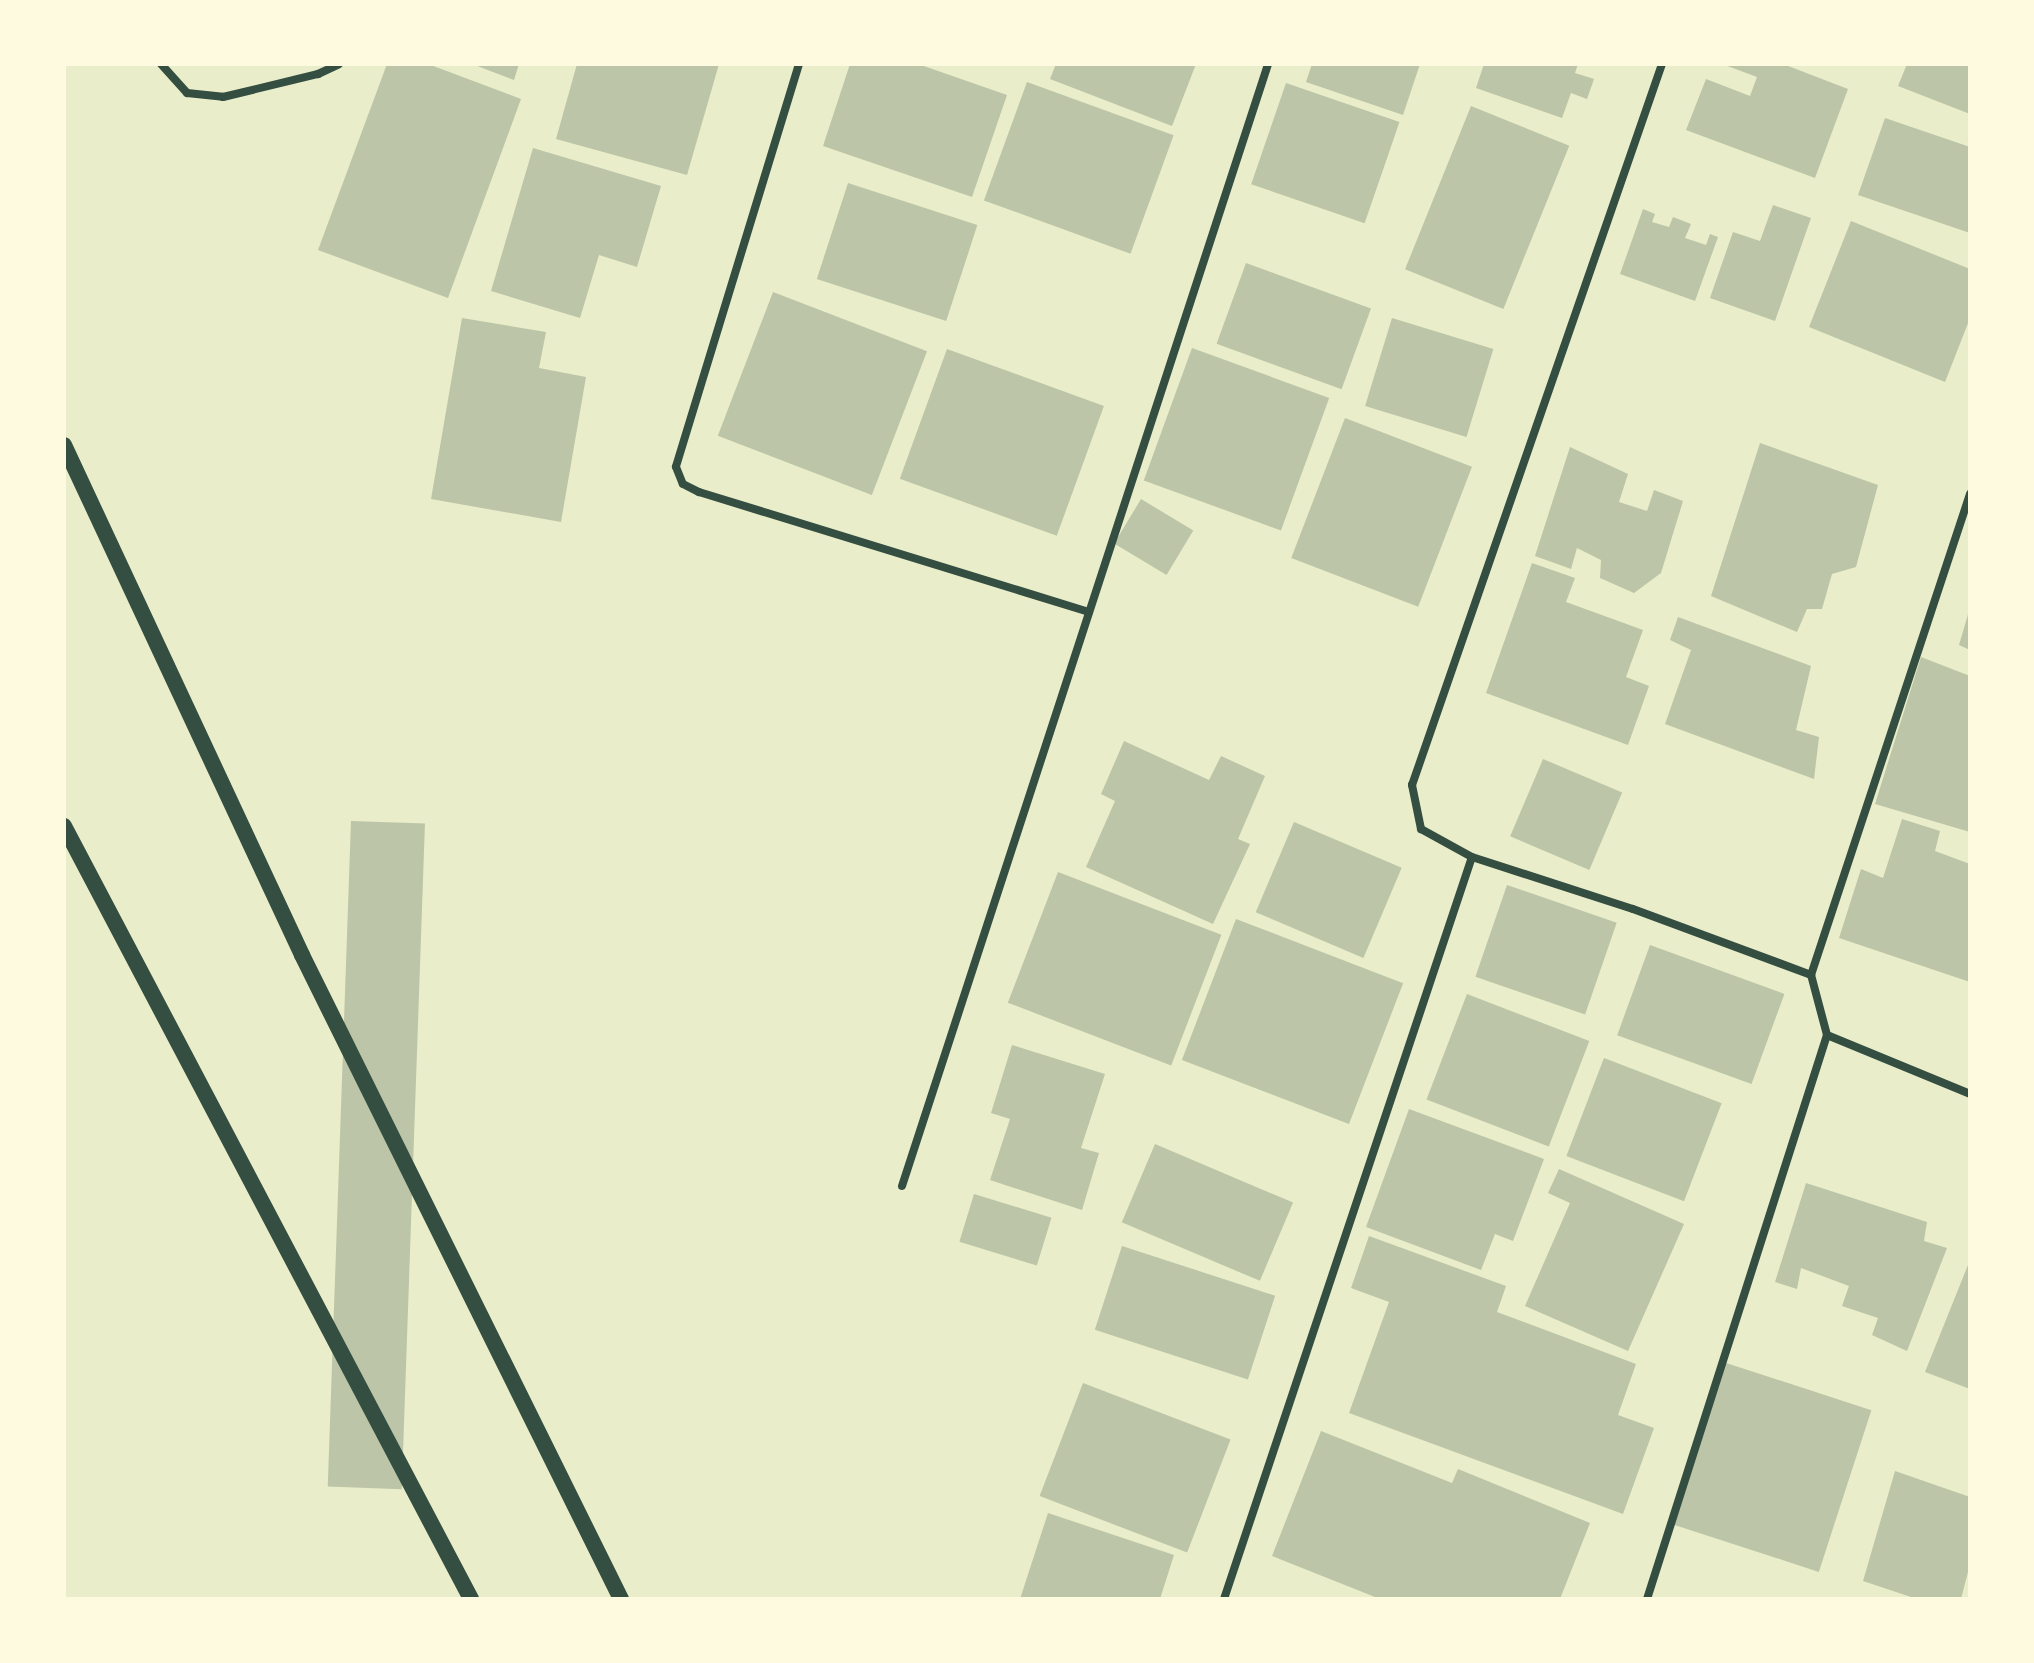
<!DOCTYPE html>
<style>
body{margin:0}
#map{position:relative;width:2034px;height:1663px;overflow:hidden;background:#e9edc9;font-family:"Noto Serif",serif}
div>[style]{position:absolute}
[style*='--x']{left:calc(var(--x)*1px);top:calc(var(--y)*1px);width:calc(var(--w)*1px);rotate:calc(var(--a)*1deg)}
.building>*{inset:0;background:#bcc5a7;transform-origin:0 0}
.minor>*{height:8px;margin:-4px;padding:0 4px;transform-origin:4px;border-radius:4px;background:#344e41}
.secondary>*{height:16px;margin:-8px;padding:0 8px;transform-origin:8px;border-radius:8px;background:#344e41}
span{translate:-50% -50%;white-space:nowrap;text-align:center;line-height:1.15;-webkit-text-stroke:8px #fefae0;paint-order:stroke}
.frame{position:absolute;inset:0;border:66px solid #fefae0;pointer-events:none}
</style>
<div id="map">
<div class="building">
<i style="clip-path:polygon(387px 64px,428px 64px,521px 99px,448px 298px,318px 250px)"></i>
<i style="clip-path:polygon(472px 64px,519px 64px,514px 80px)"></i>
<i style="clip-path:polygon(577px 64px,719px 64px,687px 175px,556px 139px)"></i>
<i style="clip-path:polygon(850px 64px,918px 64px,1007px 95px,972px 197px,823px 146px)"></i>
<i style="clip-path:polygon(1056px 64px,1196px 64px,1172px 126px,1050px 79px)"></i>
<i style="clip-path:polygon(1312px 64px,1420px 64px,1403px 115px,1306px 82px)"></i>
<i style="clip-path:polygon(1484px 64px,1578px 64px,1575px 73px,1594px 79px,1587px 99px,1571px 93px,1562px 118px,1476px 88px)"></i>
<i style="clip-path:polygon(1722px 64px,1783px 64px,1848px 89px,1815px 178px,1686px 130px,1706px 79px,1750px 96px,1757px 77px)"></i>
<i style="clip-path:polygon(1907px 64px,1970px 64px,1970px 114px,1898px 86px)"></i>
<i style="left:1027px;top:82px;width:156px;height:126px;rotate:20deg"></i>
<i style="left:1286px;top:83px;width:120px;height:107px;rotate:19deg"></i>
<i style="left:1471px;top:106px;width:106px;height:176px;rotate:22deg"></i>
<i style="clip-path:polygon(1885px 118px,1970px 147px,1970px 233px,1858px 195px)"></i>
<i style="clip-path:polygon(533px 148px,661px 186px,637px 267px,599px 255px,580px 318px,491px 291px)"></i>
<i style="left:848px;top:183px;width:136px;height:101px;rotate:18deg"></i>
<i style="clip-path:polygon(1773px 205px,1811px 218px,1775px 321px,1710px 298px,1733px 232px,1760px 241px)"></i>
<i style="clip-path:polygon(1643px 209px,1655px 214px,1652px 222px,1669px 227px,1673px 217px,1691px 224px,1685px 238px,1706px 245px,1710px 234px,1718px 237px,1695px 301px,1620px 274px)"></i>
<i style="clip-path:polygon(1851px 221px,1970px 269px,1970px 318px,1945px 382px,1809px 327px)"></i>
<i style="left:1246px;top:263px;width:133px;height:86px;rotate:20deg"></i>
<i style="left:773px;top:292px;width:165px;height:154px;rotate:21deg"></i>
<i style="clip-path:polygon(462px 318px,546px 332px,539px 368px,586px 377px,561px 522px,431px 499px)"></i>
<i style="left:1392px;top:318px;width:106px;height:92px;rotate:17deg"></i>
<i style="left:1192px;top:348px;width:146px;height:141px;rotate:20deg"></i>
<i style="left:947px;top:349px;width:167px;height:138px;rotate:20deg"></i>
<i style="left:1345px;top:418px;width:136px;height:150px;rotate:21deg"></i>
<i style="clip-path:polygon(1760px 443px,1878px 485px,1856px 567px,1832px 574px,1822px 609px,1807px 609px,1797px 632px,1711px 596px)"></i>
<i style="clip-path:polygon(1570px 447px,1628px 474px,1619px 502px,1647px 511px,1654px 490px,1683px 501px,1661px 573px,1634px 593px,1600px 578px,1601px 560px,1577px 548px,1571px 569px,1535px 556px)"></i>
<i style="left:1141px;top:499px;width:61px;height:52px;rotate:31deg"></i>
<i style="clip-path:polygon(1532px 563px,1575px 578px,1566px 602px,1643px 630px,1626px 677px,1649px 686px,1628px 745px,1486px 693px)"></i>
<i style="clip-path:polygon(1969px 611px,1970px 611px,1970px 650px,1959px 645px)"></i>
<i style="clip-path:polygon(1678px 617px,1811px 666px,1796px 730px,1819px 737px,1814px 779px,1665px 724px,1691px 650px,1670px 640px)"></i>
<i style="clip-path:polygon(1921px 657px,1970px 676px,1970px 832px,1875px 804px)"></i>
<i style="clip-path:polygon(1124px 741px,1209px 780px,1221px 756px,1265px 776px,1238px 839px,1250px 844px,1213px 924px,1086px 867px,1115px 801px,1101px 794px)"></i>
<i style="left:1543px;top:759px;width:86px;height:84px;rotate:23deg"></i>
<i style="clip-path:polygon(1902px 819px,1940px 831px,1935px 851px,1970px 864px,1970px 982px,1839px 938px,1861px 869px,1883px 878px)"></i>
<i style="left:351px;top:821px;width:74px;height:666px;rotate:2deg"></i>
<i style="left:1294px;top:822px;width:117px;height:98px;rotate:23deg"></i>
<i style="left:1058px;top:872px;width:175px;height:140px;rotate:21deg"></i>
<i style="left:1507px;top:885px;width:116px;height:97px;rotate:19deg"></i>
<i style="left:1236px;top:919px;width:179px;height:151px;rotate:21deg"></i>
<i style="left:1650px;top:945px;width:143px;height:96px;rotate:20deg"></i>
<i style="left:1467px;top:994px;width:131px;height:113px;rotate:21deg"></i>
<i style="clip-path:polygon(1012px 1045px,1105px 1074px,1081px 1148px,1099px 1153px,1082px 1210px,990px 1180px,1010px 1119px,991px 1113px)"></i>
<i style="left:1604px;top:1058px;width:126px;height:105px;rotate:21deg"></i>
<i style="clip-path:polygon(1409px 1109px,1544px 1159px,1513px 1241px,1495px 1234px,1481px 1270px,1366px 1227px)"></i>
<i style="left:1155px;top:1144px;width:150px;height:85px;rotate:23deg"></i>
<i style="clip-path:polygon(1559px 1169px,1684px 1224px,1628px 1351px,1525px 1306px,1570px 1203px,1548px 1193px)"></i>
<i style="clip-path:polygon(1806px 1183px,1927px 1222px,1924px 1241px,1947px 1248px,1907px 1351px,1872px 1335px,1878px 1318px,1842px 1306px,1849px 1286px,1801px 1268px,1797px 1289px,1775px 1282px)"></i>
<i style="left:974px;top:1194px;width:81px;height:50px;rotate:17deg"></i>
<i style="clip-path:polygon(1369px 1236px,1506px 1286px,1497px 1312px,1636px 1364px,1618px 1415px,1654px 1428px,1623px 1514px,1349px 1413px,1389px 1302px,1351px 1288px)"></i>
<i style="left:1122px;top:1246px;width:161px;height:88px;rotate:18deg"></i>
<i style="clip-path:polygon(1970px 1260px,1970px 1389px,1925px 1372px)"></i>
<i style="left:1723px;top:1362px;width:156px;height:170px;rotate:18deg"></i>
<i style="left:1083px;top:1383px;width:158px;height:121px;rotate:21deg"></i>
<i style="clip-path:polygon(1321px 1431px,1452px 1483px,1458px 1469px,1590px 1523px,1560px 1599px,1380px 1599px,1272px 1556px)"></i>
<i style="clip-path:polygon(1895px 1471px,1970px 1497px,1970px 1564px,1961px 1599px,1917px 1599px,1863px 1581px)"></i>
<i style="clip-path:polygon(1048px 1513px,1174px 1555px,1160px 1599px,1020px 1599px)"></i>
</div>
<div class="minor">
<i style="--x:161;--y:64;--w:39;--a:48"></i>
<i style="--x:187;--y:93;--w:36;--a:6"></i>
<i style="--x:223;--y:97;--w:98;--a:-13.6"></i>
<i style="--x:318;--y:74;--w:23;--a:-25"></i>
<i style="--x:799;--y:64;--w:421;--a:107"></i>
<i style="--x:676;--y:467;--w:18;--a:68"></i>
<i style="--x:683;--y:484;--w:18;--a:27"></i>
<i style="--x:699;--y:492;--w:408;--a:17.1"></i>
<i style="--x:1662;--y:64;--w:763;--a:109.12"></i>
<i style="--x:1412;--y:785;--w:45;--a:78.4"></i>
<i style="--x:1421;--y:829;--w:58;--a:28.8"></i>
<i style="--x:1472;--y:857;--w:169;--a:17.9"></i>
<i style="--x:1633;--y:909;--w:190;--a:20.3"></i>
<i style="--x:1827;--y:1035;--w:155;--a:22.4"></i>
<i style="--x:902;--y:1186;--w:1180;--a:-71.93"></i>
<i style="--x:1224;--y:1599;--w:782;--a:-71.52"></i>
<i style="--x:1647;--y:1599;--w:592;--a:-72.3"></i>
<i style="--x:1827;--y:1035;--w:62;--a:-104.9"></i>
<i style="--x:1811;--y:975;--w:507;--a:-71.71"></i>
</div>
<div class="secondary">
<i style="--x:64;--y:445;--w:563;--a:64.98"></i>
<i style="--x:302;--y:955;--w:719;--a:63.65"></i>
<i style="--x:64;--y:826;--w:874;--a:62.23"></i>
</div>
<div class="frame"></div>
</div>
